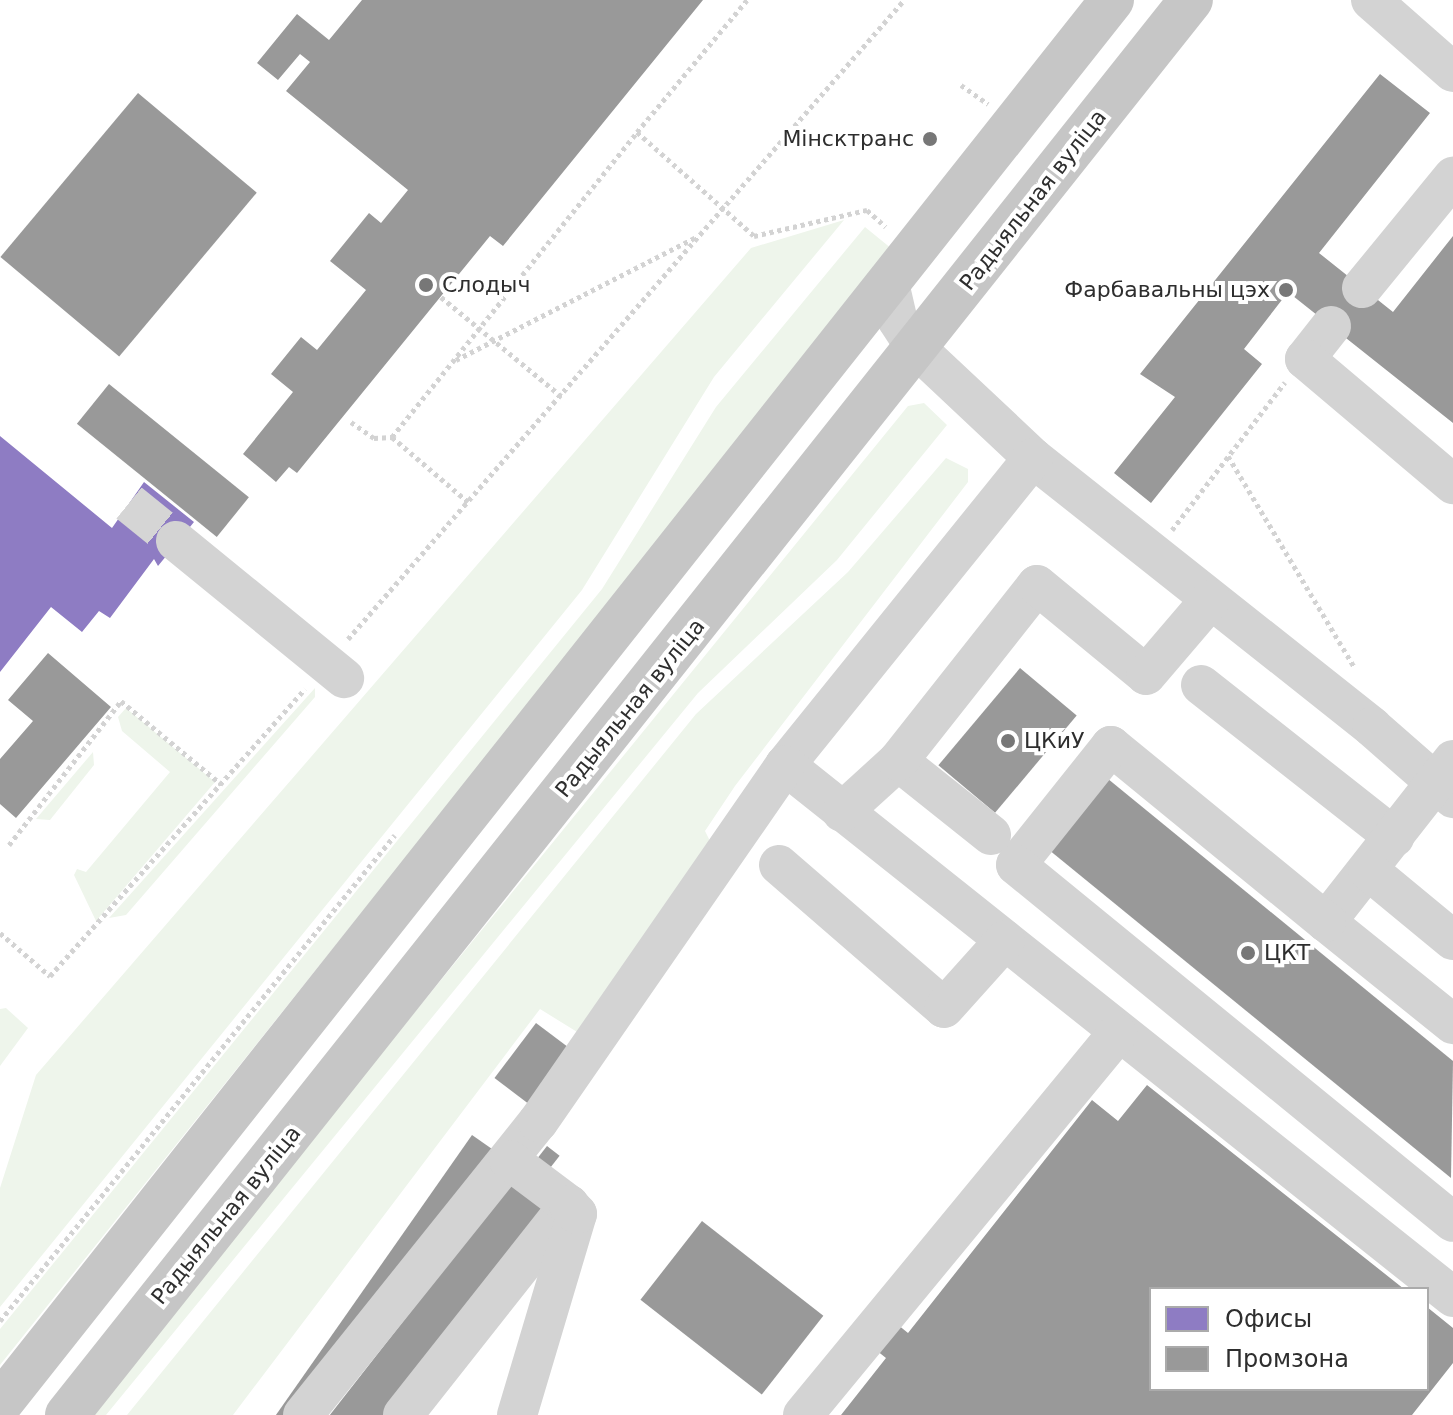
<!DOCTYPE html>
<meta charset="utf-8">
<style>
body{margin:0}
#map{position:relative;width:1453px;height:1415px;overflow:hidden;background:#fff;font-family:"DejaVu Sans",sans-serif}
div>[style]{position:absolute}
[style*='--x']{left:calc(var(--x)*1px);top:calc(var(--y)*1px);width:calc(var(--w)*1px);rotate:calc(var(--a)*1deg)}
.green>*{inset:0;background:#eef5eb}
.offices>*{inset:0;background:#8e7cc3}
.industry>*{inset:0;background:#999;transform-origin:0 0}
.minor-tunnel>*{height:40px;margin-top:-20px;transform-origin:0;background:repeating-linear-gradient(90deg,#d5d5d5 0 40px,transparent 0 60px)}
.path>*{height:5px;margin-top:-2.5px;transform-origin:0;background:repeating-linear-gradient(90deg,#d3d3d3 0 4px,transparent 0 8px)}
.minor>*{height:40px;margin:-20px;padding:0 20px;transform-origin:20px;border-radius:20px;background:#d3d3d3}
.major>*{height:44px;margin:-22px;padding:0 22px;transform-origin:22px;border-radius:22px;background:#c6c6c6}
.dots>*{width:22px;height:22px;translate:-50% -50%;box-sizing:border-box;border:4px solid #fff;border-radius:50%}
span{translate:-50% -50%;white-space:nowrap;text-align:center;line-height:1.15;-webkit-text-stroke:8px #fff;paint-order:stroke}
.poi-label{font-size:22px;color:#2e2e2e}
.right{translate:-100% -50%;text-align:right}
.left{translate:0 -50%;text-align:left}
.street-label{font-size:22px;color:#2e2e2e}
.legend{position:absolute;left:1149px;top:1287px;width:280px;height:104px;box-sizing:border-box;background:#fff;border:2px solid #ababab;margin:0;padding:10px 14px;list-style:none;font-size:24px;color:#2e2e2e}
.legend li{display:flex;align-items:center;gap:16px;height:40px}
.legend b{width:40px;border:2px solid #ababab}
</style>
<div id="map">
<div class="green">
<i style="clip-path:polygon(844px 220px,714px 377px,582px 590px,0 1307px,0 1188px,36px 1075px,751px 248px)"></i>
<i style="clip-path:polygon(865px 227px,892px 249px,0 1365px,0 1329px,602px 589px,716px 407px)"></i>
<i style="clip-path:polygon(924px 403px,947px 425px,837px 560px,698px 693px,106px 1415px,87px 1415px,908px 406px)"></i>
<i style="clip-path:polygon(946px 458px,968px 469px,968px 482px,735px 786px,705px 831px,714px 849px,582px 1035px,540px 1009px,233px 1415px,127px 1415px,696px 714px,848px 572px)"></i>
<i style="clip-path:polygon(315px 688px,315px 697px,126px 915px,109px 918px)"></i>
<i style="clip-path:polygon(126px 708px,215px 782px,96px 921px,74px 875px,77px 869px,86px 872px,170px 772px,122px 731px,118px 717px)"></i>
<i style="clip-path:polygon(93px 752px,94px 765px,50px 820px,36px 819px)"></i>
<i style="clip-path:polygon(6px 1008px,28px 1028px,0 1066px,0 1009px)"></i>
</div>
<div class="offices">
<i style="clip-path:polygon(0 436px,112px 528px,144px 482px,194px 522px,158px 566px,154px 559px,110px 618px,99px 611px,82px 632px,51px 607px,0 672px)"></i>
</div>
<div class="industry">
<i style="clip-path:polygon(362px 0,703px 0,503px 246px,490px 236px,297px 473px,289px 467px,276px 482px,243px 454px,293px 392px,271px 374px,301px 337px,317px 350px,366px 290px,330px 261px,369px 213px,381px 223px,408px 190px,286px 91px,310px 62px,300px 54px,278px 80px,257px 63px,297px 14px,329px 40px)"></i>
<i style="clip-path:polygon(1380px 74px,1430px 113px,1319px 253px,1393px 312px,1453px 236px,1453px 423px,1288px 292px,1244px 349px,1262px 364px,1151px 503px,1114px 473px,1175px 397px,1140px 374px)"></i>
<i style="left:138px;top:93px;width:155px;height:214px;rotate:40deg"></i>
<i style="left:109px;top:384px;width:180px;height:51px;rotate:39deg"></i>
<i style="clip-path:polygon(48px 653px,111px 707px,16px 818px,0 804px,0 759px,33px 721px,8px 700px)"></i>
<i style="left:1020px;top:668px;width:74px;height:127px;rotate:40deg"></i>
<i style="clip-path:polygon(1102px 774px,1453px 1061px,1451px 1178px,1043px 845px)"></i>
<i style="left:536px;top:1023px;width:45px;height:69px;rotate:37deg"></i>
<i style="clip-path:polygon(1147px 1085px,1404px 1289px,1151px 1289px,1151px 1389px,1427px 1389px,1427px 1307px,1453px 1328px,1453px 1363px,1412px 1415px,841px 1415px,886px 1358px,871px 1346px,892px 1320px,908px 1333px,1092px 1100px,1118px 1121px)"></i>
<i style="left:472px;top:1135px;width:28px;height:355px;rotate:35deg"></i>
<i style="left:547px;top:1146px;width:16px;height:19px;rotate:38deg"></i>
<i style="left:515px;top:1178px;width:50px;height:304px;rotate:38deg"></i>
<i style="left:702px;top:1221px;width:154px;height:100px;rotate:38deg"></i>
</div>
<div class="minor-tunnel">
<i style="--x:129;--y:503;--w:60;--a:39"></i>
</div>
<div class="path">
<i style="--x:961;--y:85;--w:33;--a:35"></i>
<i style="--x:637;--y:132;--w:172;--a:-50.2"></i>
<i style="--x:441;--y:297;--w:156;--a:39.5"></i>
<i style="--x:456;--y:360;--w:270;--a:-27.1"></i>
<i style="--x:351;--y:422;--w:28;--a:35"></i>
<i style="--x:374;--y:438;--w:18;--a:-3"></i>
<i style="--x:392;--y:437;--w:100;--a:40.5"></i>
<i style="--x:392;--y:437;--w:391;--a:-51.2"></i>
<i style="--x:637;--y:132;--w:157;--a:41.6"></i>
<i style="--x:754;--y:236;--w:116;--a:-13"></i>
<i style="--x:867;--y:210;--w:25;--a:42"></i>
<i style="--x:1228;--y:456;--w:247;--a:59.1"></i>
<i style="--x:1172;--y:530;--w:186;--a:-52.6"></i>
<i style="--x:348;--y:639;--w:847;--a:-48.97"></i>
<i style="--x:9;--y:845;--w:182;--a:-52.1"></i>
<i style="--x:121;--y:701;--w:130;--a:39.7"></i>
<i style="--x:0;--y:933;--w:66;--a:40.7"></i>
<i style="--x:50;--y:976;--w:384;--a:-48.4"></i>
<i style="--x:0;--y:1321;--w:626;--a:-50.9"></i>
</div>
<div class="minor">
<i style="--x:1371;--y:0;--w:109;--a:41.3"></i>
<i style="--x:889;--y:283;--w:37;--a:77"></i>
<i style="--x:897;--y:319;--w:35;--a:57"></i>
<i style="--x:916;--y:348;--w:161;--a:43.2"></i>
<i style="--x:1033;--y:458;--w:433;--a:38.4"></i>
<i style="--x:1372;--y:727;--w:108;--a:41.2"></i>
<i style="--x:1362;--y:288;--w:144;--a:-50.7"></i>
<i style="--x:1331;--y:326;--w:42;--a:128.2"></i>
<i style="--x:1305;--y:359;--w:194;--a:40.2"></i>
<i style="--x:1033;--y:458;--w:395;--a:128.9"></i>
<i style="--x:785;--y:765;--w:854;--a:38.53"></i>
<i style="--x:176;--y:541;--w:217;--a:39.2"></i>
<i style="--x:1201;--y:685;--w:246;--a:38.2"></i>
<i style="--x:1453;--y:760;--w:206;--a:128.1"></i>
<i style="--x:1326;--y:922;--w:163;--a:38.8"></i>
<i style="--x:842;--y:812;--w:76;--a:-42.3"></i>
<i style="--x:991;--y:835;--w:119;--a:-141.5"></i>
<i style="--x:898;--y:761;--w:224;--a:-51.7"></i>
<i style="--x:1037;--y:585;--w:141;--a:39.5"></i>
<i style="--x:1146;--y:675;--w:99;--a:-49.5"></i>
<i style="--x:779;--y:865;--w:218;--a:40.9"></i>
<i style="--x:944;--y:1008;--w:91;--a:-48.1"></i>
<i style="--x:1368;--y:870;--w:110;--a:39.5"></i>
<i style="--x:1326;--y:922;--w:278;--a:-140.7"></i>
<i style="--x:1111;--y:746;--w:152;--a:128.6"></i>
<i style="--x:1016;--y:865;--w:564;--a:39.25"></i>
<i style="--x:303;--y:1415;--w:376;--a:-51.3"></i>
<i style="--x:538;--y:1122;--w:434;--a:-55.3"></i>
<i style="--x:403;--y:1415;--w:268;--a:-51.7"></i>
<i style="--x:569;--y:1205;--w:75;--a:-143.1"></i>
<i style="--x:517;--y:1415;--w:210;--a:-73.4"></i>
<i style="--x:577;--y:1214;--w:12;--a:-132"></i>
<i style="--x:803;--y:1415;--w:494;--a:-50.5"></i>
</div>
<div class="major">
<i style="--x:0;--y:1404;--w:1791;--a:-51.62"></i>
<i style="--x:67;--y:1415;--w:1807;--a:-51.54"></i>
</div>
<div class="dots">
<i style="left:930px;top:139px;background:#777"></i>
<i style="left:426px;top:285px;background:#777"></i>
<i style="left:1286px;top:290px;background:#777"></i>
<i style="left:1008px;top:741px;background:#777"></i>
<i style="left:1248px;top:953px;background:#777"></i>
</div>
<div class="poi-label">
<span class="right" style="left:914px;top:139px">Мінсктранс</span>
<span class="left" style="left:442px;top:285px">Слодыч</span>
<span class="right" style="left:1270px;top:290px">Фарбавальны цэх</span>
<span class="left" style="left:1024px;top:741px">ЦКиУ</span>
<span class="left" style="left:1264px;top:953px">ЦКТ</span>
</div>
<div class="street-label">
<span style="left:1033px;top:200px;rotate:-52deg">Радыяльная вуліца</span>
<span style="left:630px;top:708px;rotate:-51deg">Радыяльная вуліца</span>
<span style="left:226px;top:1215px;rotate:-51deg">Радыяльная вуліца</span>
</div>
<ul class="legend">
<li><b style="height:22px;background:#8e7cc3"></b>Офисы</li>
<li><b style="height:22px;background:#999"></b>Промзона</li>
</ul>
</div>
